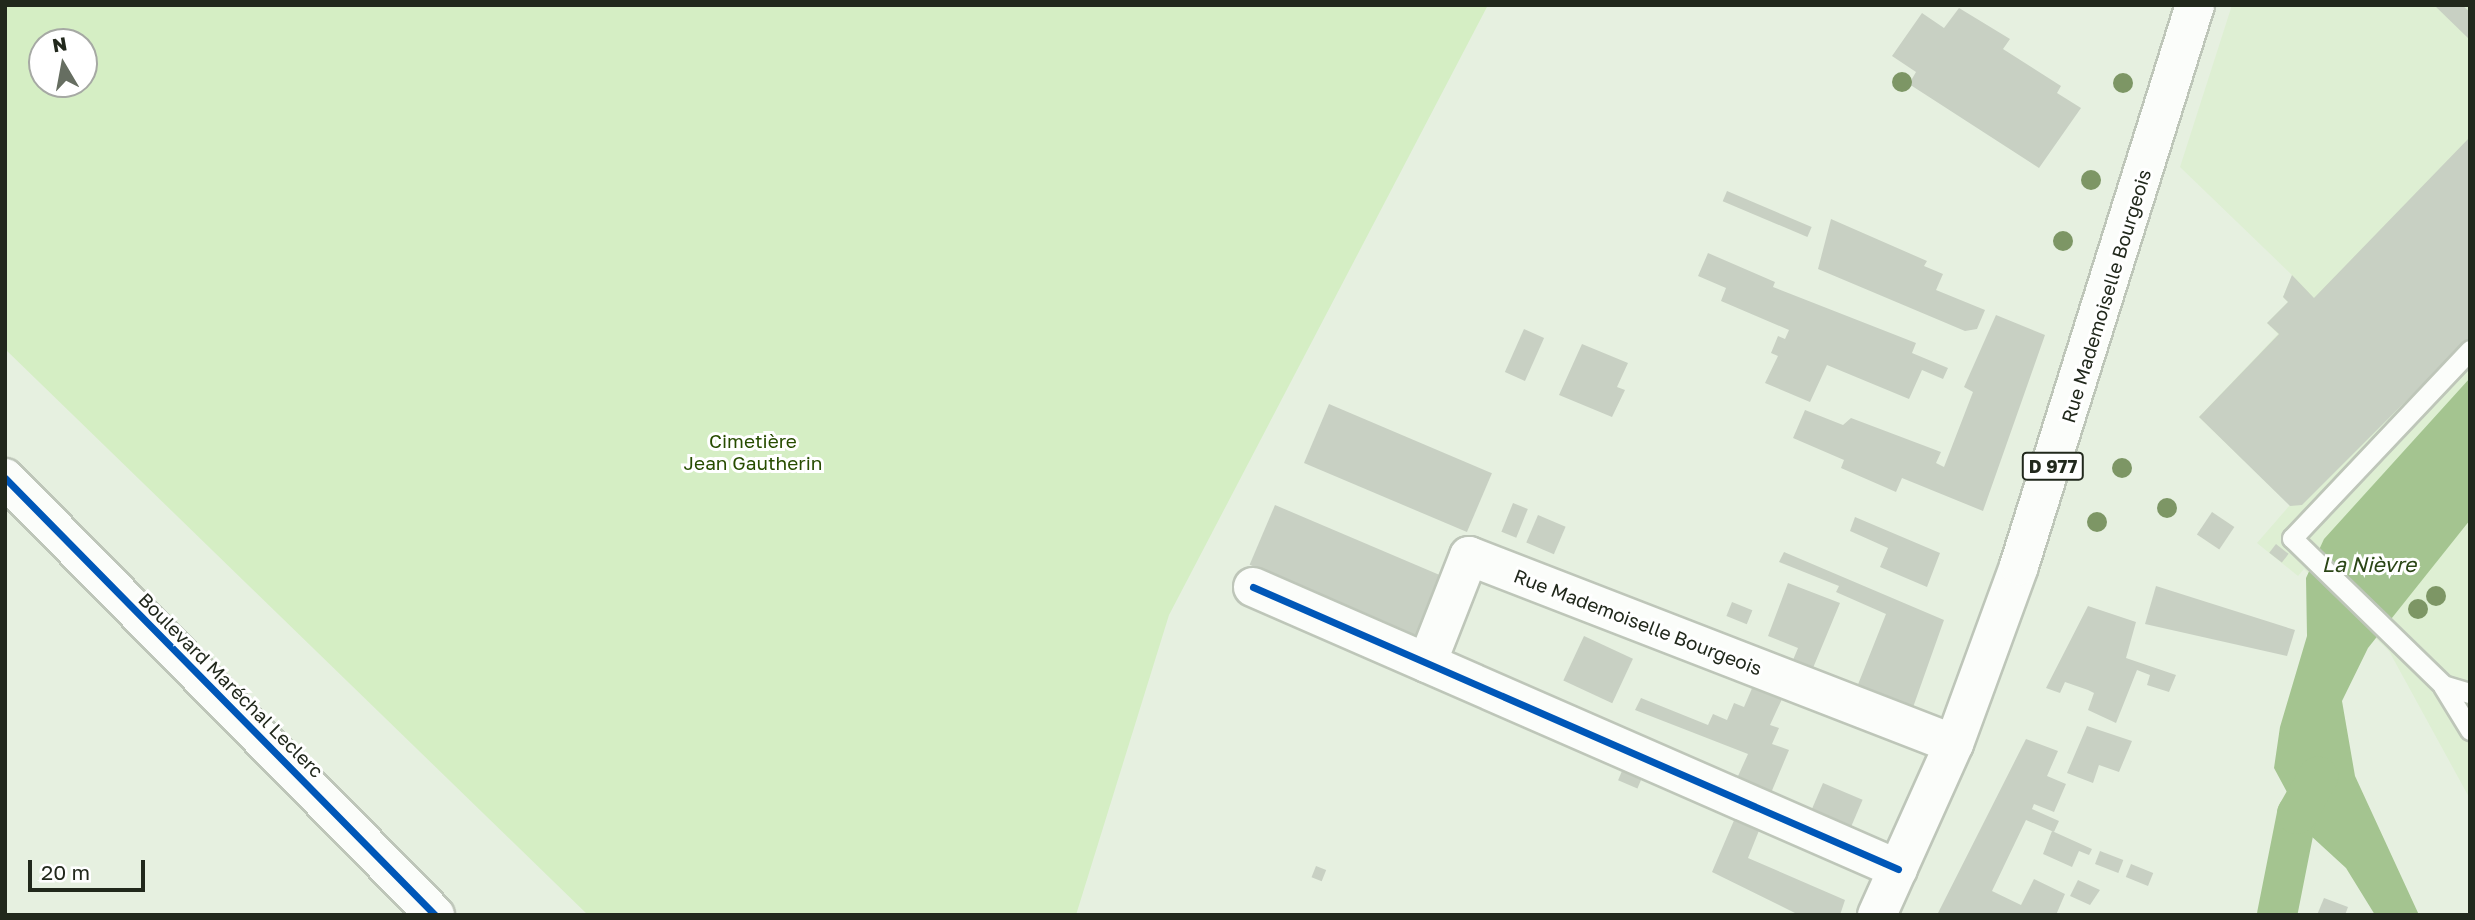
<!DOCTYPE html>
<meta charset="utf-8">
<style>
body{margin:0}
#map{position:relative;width:2475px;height:920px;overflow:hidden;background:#e6f0e0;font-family:"Golos Text",sans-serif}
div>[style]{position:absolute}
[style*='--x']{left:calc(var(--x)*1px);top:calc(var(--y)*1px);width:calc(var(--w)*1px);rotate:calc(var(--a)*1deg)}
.built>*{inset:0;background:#deefd3}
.green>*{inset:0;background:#d5eec4}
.water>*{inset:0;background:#a4c490}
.canal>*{height:40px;margin:-20px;padding:0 20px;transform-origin:20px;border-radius:20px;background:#a4c490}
.building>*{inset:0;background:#c8d0c3;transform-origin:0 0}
.roads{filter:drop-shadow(2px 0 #bec6b9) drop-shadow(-2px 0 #bec6b9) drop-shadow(0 2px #bec6b9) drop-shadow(0 -2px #bec6b9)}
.lane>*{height:19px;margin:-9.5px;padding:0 9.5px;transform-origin:9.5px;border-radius:9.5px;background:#fbfdfa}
.street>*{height:38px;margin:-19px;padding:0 19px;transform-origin:19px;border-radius:19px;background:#fbfdfa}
.primary>*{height:38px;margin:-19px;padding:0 19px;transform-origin:19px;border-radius:19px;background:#fbfdfa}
.cycleway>*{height:7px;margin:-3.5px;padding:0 3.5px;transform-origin:3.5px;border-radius:3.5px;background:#0057b8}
.trees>*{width:20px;height:20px;margin:-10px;border-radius:50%;background:#7d9665}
span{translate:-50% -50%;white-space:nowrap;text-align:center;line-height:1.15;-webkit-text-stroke:6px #fff;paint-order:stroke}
.shield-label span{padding:2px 5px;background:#fff;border:2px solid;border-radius:5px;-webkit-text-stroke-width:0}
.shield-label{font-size:18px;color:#21281c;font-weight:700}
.street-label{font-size:19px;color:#21281c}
.park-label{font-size:19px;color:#274c00}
.water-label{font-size:21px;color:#2b4616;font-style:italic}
.frame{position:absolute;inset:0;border:7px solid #21281c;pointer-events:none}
.north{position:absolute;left:28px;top:28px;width:70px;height:70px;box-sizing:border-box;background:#fff;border:2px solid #a6a9a4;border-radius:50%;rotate:350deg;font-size:19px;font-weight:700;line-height:28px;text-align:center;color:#21281c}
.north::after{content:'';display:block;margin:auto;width:24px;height:32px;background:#666e61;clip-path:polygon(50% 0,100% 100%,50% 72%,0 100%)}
.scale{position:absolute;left:28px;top:860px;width:117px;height:32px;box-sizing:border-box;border:4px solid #21281c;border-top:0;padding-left:9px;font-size:21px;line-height:24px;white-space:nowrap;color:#21281c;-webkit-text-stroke:5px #fff;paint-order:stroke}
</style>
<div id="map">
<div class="built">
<i style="clip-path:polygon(2232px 5px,2470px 5px,2470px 799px,2389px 651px,2304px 569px,2298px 576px,2257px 543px,2290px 505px,2199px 417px,2278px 334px,2267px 323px,2288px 302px,2283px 297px,2292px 275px,2180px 167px)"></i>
</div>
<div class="green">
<i style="clip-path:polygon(evenodd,5px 5px,1488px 5px,1169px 615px,1076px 915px,588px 915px,5px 349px,5px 5px,42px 42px,84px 42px,84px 84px,42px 84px,42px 42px)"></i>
</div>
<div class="water">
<i style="clip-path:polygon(2470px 378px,2470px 520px,2368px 648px,2342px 701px,2355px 776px,2419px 915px,2375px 915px,2346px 868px,2310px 835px,2274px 768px,2280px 727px,2307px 636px,2306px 578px,2324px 539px)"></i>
</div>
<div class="canal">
<i style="--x:2277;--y:915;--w:103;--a:-78.8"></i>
<i style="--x:2297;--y:814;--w:43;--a:-60.4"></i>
</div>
<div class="building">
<i style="clip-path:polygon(2434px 5px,2462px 5px,2470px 12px,2470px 40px)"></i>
<i style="clip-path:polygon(1959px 8px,2010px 39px,2003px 49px,2061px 86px,2057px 93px,2081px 108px,2039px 168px,1909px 84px,1916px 72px,1892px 56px,1922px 13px,1944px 28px)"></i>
<i style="clip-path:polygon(2470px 137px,2470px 337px,2302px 505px,2290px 506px,2199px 417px,2279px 334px,2267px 323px,2288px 302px,2283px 297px,2292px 275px,2314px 298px)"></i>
<i style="left:1727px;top:191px;width:92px;height:11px;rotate:23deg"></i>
<i style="clip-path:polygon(1831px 219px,1927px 261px,1924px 266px,1943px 274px,1936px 290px,1985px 310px,1977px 329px,1965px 331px,1818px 269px)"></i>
<i style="clip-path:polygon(1708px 253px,1775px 282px,1773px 287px,1916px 343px,1912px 353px,1948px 368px,1943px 379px,1922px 370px,1909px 399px,1827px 365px,1810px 402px,1765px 383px,1778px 356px,1771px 353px,1778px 336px,1785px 339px,1789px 330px,1721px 301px,1726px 288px,1698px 276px)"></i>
<i style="clip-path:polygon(1996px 315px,2045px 335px,1983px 511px,1902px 478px,1896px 492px,1841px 468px,1844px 460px,1793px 438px,1805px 410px,1843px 425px,1851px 418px,1941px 452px,1936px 463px,1944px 467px,1973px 392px,1964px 387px)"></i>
<i style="left:1524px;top:329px;width:22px;height:47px;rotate:24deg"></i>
<i style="clip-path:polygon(1582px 344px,1628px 363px,1617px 387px,1625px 390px,1612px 417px,1559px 395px)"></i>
<i style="left:1329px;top:404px;width:177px;height:64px;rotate:23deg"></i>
<i style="left:1513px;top:503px;width:16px;height:31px;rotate:22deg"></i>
<i style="left:1275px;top:505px;width:191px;height:65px;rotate:23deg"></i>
<i style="left:2212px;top:512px;width:27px;height:27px;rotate:34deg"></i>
<i style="left:1538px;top:515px;width:30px;height:30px;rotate:23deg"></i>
<i style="clip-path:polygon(1855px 517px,1940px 553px,1927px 587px,1880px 567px,1888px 548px,1850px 531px)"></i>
<i style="left:2276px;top:544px;width:16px;height:11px;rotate:38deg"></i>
<i style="clip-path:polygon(1784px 552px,1944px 620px,1911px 713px,1855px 692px,1886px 614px,1836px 592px,1839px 586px,1779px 562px)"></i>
<i style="clip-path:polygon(1788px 583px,1840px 603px,1808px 680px,1788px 672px,1798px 648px,1768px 636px)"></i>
<i style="clip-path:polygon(2156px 586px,2295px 630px,2287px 656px,2145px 624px)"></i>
<i style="left:1732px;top:602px;width:22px;height:15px;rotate:22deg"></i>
<i style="clip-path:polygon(2088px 606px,2136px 622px,2126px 658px,2176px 675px,2169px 692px,2147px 685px,2150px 675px,2137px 670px,2116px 723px,2088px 710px,2094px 693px,2088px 690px,2065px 682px,2060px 693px,2046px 688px)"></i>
<i style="left:1584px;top:636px;width:54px;height:49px;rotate:25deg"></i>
<i style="clip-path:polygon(1753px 686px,1782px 699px,1770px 725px,1779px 728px,1772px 744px,1789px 750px,1768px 800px,1734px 785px,1748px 754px,1635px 710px,1641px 698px,1708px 725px,1713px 714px,1727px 720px,1734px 703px,1744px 707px)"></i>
<i style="clip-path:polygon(2087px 726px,2132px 741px,2119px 772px,2099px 765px,2093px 783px,2067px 773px)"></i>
<i style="clip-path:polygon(2026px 739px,2058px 751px,2047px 776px,2066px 784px,2054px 812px,2034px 804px,2032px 809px,2059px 821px,2054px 832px,2026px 820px,1992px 891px,2021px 905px,2034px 879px,2065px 894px,2056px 915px,1937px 915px)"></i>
<i style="left:1622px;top:771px;width:21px;height:10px;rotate:23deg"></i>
<i style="left:1823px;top:783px;width:43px;height:37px;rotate:23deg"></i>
<i style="clip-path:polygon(1738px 811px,1762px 823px,1748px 858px,1845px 900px,1840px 915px,1799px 915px,1712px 872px)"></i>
<i style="clip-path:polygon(2052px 831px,2092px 849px,2089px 855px,2079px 851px,2072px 867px,2043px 854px)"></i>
<i style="left:2100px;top:851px;width:25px;height:14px;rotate:21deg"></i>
<i style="left:2131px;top:864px;width:24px;height:14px;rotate:22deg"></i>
<i style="left:1316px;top:866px;width:11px;height:12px;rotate:22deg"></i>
<i style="clip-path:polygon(2078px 880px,2100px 890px,2090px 905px,2070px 896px)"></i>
<i style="clip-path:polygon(2324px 898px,2348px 907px,2345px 915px,2317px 915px)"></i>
</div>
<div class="roads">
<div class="lane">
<i style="--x:2470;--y:350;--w:259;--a:133.4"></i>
<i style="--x:2292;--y:538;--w:211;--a:44.2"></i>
<i style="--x:2443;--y:685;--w:28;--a:17"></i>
<i style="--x:2443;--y:686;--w:52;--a:58.5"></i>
</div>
<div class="street">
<i style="--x:1253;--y:587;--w:704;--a:23.62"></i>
<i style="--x:1427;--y:663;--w:115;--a:-68.6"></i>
<i style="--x:1469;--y:556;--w:520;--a:21.19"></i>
</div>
<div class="primary">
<i style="--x:5;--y:478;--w:613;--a:45.46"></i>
<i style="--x:1877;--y:915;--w:188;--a:-65.8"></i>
<i style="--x:1954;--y:744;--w:189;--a:-69.9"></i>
<i style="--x:2019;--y:566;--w:588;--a:-72.58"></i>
</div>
</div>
<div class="cycleway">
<i style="--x:5;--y:478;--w:613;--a:45.46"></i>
<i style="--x:1253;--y:587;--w:704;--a:23.62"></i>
</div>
<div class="trees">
<i style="left:1902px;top:82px"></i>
<i style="left:2123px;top:83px"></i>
<i style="left:2091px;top:180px"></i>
<i style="left:2063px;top:241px"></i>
<i style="left:2122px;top:468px"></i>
<i style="left:2167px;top:508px"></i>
<i style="left:2097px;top:522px"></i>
<i style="left:2436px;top:596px"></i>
<i style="left:2418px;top:609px"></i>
</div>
<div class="shield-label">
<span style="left:2053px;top:466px">D 977</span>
</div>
<div class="street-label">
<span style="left:2106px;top:296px;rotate:-73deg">Rue Mademoiselle Bourgeois</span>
<span style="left:1638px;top:622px;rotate:21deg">Rue Mademoiselle Bourgeois</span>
<span style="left:231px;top:685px;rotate:45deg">Boulevard Maréchal Leclerc</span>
</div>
<div class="park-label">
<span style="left:753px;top:452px">Cimetière<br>Jean Gautherin</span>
</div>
<div class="water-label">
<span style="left:2369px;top:564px">La Nièvre</span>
</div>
<div class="frame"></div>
<div class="north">N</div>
<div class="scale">20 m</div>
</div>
